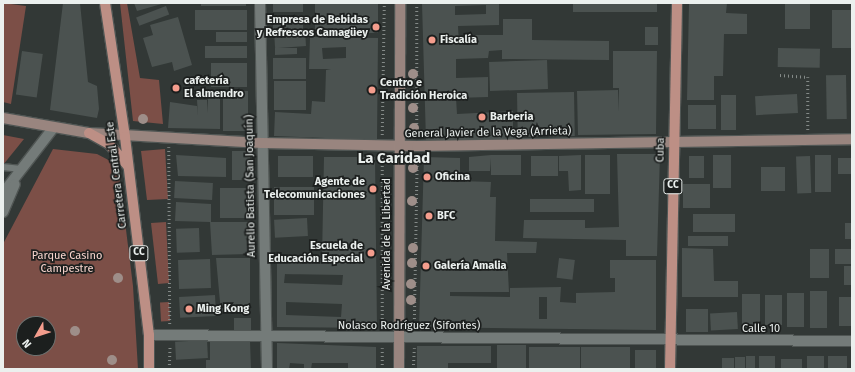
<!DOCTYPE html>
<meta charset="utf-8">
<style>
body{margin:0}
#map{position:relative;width:855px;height:372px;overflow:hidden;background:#323836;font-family:"Fira Sans",sans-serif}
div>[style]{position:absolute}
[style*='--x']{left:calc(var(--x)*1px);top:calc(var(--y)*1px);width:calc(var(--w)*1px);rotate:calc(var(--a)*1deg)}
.green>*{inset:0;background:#7c4f47;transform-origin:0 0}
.building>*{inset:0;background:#4b5250;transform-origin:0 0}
.path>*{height:2.5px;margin-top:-1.25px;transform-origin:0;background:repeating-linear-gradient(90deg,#848a88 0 1px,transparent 0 4px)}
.roads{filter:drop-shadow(1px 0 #505654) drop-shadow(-1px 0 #505654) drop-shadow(0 1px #505654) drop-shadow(0 -1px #505654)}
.lane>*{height:5.5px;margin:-2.75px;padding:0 2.75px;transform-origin:2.75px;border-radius:2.75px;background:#747b79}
.street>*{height:10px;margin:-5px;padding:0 5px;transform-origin:5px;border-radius:5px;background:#747b79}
.secondary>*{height:10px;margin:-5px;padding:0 5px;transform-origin:5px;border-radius:5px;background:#99857f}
.primary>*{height:10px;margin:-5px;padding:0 5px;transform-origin:5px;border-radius:5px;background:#bd8f85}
.trees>*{width:10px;height:10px;margin:-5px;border-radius:50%;background:#9e8e89}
.dots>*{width:11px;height:11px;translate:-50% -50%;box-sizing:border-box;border:2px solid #1c1f1e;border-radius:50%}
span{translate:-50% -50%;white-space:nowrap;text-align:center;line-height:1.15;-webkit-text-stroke:3.5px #1c1f1e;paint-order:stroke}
.shield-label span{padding:1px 3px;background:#1c1f1e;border:1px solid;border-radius:3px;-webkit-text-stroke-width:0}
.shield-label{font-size:10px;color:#ebf0ee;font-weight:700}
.poi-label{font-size:11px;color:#ebf0ee;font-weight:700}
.right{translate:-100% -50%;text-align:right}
.left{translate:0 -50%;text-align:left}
.street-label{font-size:11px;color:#ebf0ee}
.park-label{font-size:11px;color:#f7d4cd}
.district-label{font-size:15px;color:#ebf0ee;font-weight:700}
.frame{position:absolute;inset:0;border:4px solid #ebf0ee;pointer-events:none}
.north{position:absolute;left:16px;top:316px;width:40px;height:40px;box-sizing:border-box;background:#1c1f1e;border:1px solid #6f7371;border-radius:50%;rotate:231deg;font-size:11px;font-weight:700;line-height:16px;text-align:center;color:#ebf0ee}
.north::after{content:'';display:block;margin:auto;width:14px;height:18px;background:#f49d8d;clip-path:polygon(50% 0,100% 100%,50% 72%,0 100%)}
</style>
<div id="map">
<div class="green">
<i style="clip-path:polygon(3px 3px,26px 6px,11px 104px,3px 102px)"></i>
<i style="clip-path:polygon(120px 3px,127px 3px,140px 78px,159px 80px,163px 124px,133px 121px)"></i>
<i style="clip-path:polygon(3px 135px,24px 139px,3px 165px)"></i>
<i style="clip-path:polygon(evenodd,53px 149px,97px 154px,118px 165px,133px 286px,138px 369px,3px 369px,3px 244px,53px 149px,24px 324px,48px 324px,48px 348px,24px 348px,24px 324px)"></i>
<i style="clip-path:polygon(165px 149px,168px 199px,147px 200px,141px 151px)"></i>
<i style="clip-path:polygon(166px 222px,169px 283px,158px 284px,151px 223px)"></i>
<i style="left:169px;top:302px;width:19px;height:9px;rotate:87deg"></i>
</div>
<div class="building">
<i style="clip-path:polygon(63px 3px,80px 3px,88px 82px,97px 86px,99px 109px,97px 118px,50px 110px)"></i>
<i style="clip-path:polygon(134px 3px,165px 3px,137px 11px)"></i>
<i style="left:201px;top:3px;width:45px;height:3px"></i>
<i style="left:273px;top:3px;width:30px;height:9px"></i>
<i style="left:315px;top:3px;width:63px;height:30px"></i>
<i style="clip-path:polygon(evenodd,422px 3px,499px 3px,499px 25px,458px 26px,459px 45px,476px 45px,475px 35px,503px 35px,503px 19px,532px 19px,532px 40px,609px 41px,609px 60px,502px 59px,502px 50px,489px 51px,488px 58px,456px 59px,456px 78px,488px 77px,488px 97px,456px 98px,457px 114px,513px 111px,513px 140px,426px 141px,422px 3px,486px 5px,486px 14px,455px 15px,455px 6px,486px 5px)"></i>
<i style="left:573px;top:3px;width:84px;height:9px"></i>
<i style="clip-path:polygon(689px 3px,727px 3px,726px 13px,747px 14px,747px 34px,724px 34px,723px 76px,714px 76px,714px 100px,687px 100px)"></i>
<i style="left:785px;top:3px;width:25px;height:26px"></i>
<i style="left:166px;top:6px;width:9px;height:32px;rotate:69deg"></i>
<i style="left:195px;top:10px;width:52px;height:20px"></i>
<i style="left:832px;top:10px;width:20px;height:38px"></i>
<i style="left:273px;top:16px;width:30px;height:13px"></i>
<i style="clip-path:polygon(178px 17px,192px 65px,174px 71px,172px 62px,152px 67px,143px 38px,153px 35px,150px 25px)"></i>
<i style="left:645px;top:27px;width:13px;height:18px"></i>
<i style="left:305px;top:31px;width:15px;height:31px;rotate:86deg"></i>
<i style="left:216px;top:32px;width:31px;height:10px"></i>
<i style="clip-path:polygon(evenodd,310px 37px,378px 38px,377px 140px,274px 136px,275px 112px,311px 114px,312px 101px,325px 102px,326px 70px,331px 69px,309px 69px,310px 37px,346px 47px,346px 58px,323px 59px,322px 48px,346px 47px)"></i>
<i style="left:205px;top:46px;width:42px;height:12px"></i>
<i style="clip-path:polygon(275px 48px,297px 48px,297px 54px,275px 55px)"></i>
<i style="left:778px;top:48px;width:42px;height:19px;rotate:1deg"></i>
<i style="left:22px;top:51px;width:21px;height:44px;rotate:8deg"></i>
<i style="clip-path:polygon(613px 51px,657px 51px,656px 134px,578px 135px,577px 91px,618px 90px,619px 112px,619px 88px,613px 88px)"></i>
<i style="left:306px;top:58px;width:21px;height:33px;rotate:90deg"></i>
<i style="left:547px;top:60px;width:29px;height:58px;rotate:88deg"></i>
<i style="left:211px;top:63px;width:36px;height:24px"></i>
<i style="left:846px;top:75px;width:44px;height:20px;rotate:89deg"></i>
<i style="left:274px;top:81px;width:32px;height:29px"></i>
<i style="left:223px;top:91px;width:25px;height:40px"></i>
<i style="clip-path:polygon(208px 92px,220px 93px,220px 129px,168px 128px,170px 102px,197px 106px,198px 116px,197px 100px,207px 100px,208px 113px)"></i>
<i style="left:574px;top:92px;width:44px;height:57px;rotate:89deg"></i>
<i style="left:797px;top:94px;width:19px;height:42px;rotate:87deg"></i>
<i style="left:721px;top:95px;width:15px;height:35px"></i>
<i style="left:688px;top:105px;width:28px;height:24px"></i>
<i style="left:232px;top:151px;width:18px;height:29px"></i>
<i style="clip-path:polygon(617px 154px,660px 154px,657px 256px,626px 256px,626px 240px,523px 238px,524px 220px,585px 220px,585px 228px,619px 227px)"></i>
<i style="clip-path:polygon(176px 155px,226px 158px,226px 177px,178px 176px)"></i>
<i style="clip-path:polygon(491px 155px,521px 155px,521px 175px,491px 175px,491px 158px,490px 171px,469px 171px,469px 157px)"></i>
<i style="clip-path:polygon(581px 155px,581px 190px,569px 191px,568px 171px,559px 171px,559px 156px)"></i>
<i style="left:610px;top:155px;width:39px;height:25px;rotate:90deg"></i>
<i style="left:713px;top:155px;width:18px;height:33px"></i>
<i style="left:815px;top:155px;width:16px;height:37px"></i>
<i style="left:278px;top:156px;width:35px;height:21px"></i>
<i style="left:531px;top:156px;width:27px;height:20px"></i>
<i style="left:689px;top:156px;width:15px;height:22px"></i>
<i style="left:810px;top:156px;width:37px;height:14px;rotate:88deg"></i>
<i style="clip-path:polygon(evenodd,324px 157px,375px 157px,377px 328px,277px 327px,277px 258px,322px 258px,324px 157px,285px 274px,343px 275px,342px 285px,284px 283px,285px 274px,324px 157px,286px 302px,342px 304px,341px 317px,286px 315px,286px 302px)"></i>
<i style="clip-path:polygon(evenodd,424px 157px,460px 158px,460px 181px,491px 182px,490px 197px,496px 197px,495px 241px,537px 242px,536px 253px,507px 253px,509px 292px,450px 292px,450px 296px,510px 297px,510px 288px,561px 287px,560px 302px,576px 303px,576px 293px,615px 292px,615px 278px,610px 278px,610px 260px,656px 260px,656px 330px,419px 327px,424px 157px,539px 297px,547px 297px,547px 319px,539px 319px,539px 297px)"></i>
<i style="left:838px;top:158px;width:14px;height:16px"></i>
<i style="left:761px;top:167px;width:24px;height:24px"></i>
<i style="left:175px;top:181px;width:38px;height:17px;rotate:3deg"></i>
<i style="left:683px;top:184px;width:27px;height:24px"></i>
<i style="left:274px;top:187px;width:40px;height:28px"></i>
<i style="left:220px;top:188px;width:32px;height:30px"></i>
<i style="left:530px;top:199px;width:64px;height:13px"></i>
<i style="clip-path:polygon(176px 202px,211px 204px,211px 222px,249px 222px,249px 254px,212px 255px,210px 222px,175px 221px)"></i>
<i style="left:735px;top:214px;width:18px;height:42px;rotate:90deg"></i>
<i style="left:307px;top:218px;width:18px;height:33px;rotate:87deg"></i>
<i style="left:845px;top:223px;width:7px;height:16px"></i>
<i style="left:199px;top:228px;width:24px;height:23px;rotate:88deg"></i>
<i style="left:688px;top:236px;width:40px;height:10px"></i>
<i style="clip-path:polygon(682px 248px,713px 249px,714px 281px,738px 281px,738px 297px,682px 297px)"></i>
<i style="left:829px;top:249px;width:29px;height:19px;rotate:90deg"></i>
<i style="left:835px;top:249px;width:17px;height:15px"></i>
<i style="clip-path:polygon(216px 258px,250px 258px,250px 313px,221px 313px)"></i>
<i style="left:559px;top:258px;width:16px;height:20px;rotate:7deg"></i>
<i style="left:210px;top:259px;width:29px;height:32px;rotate:88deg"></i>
<i style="left:844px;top:266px;width:8px;height:19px"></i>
<i style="left:810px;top:291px;width:17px;height:37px"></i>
<i style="left:787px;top:293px;width:17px;height:34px"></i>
<i style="left:742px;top:294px;width:18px;height:34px"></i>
<i style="left:215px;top:295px;width:21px;height:36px;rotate:87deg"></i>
<i style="left:765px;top:295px;width:17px;height:30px"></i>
<i style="left:852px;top:297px;width:29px;height:13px;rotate:90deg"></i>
<i style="left:686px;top:309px;width:22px;height:23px"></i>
<i style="left:737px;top:312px;width:17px;height:27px;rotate:87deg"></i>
<i style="left:234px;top:318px;width:17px;height:12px"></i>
<i style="left:207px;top:340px;width:18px;height:32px;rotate:87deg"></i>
<i style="clip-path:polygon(210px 341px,250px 341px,251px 369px,206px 369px,206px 360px,210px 360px)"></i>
<i style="clip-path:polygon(277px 343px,376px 347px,376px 369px,348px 369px,348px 363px,312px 363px,311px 369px,304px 369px,304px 364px,290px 363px,289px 369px,277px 369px)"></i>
<i style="left:526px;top:345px;width:24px;height:29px;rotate:90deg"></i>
<i style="clip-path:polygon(417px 346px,491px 346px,491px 363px,448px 363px,448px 369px,417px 369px)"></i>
<i style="left:529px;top:347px;width:51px;height:22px"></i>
<i style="left:581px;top:347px;width:49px;height:22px"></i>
<i style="left:635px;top:350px;width:21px;height:19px"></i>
<i style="left:746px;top:356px;width:9px;height:13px"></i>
<i style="left:759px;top:356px;width:16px;height:13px"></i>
<i style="left:824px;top:356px;width:13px;height:17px;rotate:90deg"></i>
<i style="left:828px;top:356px;width:19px;height:13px"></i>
<i style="left:735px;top:357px;width:10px;height:12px"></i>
<i style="left:722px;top:358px;width:12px;height:11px"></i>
<i style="left:781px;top:359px;width:21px;height:10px"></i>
</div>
<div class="path">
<i style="--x:417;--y:3;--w:132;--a:90"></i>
<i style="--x:780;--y:75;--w:28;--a:4"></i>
<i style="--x:808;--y:77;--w:53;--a:90"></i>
<i style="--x:382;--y:135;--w:132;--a:-89.1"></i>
<i style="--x:169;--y:147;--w:177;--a:89.7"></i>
<i style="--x:382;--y:327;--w:171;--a:-90"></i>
<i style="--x:414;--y:327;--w:171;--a:-89"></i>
<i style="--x:169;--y:369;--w:24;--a:-88"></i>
<i style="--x:382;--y:369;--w:21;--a:-90"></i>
<i style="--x:413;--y:369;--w:21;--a:-87"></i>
</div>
<div class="roads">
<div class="lane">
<i style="--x:3;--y:167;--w:18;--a:6"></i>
</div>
<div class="street">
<i style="--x:260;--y:3;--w:366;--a:88.9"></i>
<i style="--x:3;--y:193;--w:83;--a:-52.3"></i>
<i style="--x:3;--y:212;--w:30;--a:-67"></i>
<i style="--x:149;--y:335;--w:703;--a:0.49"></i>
</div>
<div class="secondary">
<i style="--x:3;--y:118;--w:87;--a:9.9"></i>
<i style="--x:89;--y:133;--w:173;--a:3.3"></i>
<i style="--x:262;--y:143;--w:155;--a:1.1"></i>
<i style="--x:417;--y:146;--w:435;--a:-0.9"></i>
<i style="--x:399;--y:369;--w:366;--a:-89.8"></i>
</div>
<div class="primary">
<i style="--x:105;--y:3;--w:135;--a:81.5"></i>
<i style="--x:125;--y:137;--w:199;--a:83.1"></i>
<i style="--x:149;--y:335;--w:34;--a:90"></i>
<i style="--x:89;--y:133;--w:23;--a:29"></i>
<i style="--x:109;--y:144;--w:28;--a:49"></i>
<i style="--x:670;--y:369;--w:366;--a:-88.9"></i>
</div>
</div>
<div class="trees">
<i style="left:413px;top:74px"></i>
<i style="left:413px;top:108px"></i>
<i style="left:143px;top:119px"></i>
<i style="left:414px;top:128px"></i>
<i style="left:413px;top:168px"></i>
<i style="left:412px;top:201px"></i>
<i style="left:413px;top:248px"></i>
<i style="left:412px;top:263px"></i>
<i style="left:118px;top:278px"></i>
<i style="left:411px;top:284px"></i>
<i style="left:411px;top:300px"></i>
<i style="left:75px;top:331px"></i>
<i style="left:112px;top:360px"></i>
</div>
<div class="dots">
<i style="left:376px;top:27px;background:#f49d8d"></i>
<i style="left:432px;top:40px;background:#f49d8d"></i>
<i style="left:176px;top:88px;background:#f49d8d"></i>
<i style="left:372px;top:90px;background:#f49d8d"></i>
<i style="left:482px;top:117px;background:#f49d8d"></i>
<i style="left:427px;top:177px;background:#f49d8d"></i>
<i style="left:373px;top:189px;background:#f49d8d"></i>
<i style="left:429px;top:216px;background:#f49d8d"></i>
<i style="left:371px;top:253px;background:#f49d8d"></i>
<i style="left:426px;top:266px;background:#f49d8d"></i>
<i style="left:189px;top:309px;background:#f49d8d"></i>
</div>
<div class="shield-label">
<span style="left:673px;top:186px">CC</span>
<span style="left:139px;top:253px">CC</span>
</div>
<div class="poi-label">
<span class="right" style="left:368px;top:27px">Empresa de Bebidas<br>y Refrescos Camagüey</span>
<span class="left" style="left:440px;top:40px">Fiscalía</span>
<span class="left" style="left:184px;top:88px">cafetería<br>El almendro</span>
<span class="left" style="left:380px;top:90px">Centro e<br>Tradición Heroica</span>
<span class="left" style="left:490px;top:117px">Barberia</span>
<span class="left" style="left:435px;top:177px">Oficina</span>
<span class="right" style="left:365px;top:189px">Agente de<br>Telecomunicaciones</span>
<span class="left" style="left:437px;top:216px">BFC</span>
<span class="right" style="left:363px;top:253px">Escuela de<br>Educación Especial</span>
<span class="left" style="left:434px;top:266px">Galería Amalia</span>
<span class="left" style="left:197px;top:309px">Ming Kong</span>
</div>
<div class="street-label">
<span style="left:488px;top:133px;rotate:-1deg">General Javier de la Vega (Arrieta)</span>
<span style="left:661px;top:150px;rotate:-89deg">Cuba</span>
<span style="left:117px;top:175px;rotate:-97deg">Carretera Central Este</span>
<span style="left:251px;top:186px;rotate:-91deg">Aurelio Batista (San Joaquín)</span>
<span style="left:387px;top:234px;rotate:-90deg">Avenida de la Libertad</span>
<span style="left:409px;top:326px">Nolasco Rodríguez (Sifontes)</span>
<span style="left:761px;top:329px">Calle 10</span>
</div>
<div class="park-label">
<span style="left:67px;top:263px">Parque Casino<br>Campestre</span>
</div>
<div class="district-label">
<span style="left:394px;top:159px">La Caridad</span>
</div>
<div class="frame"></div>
<div class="north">N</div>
</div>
